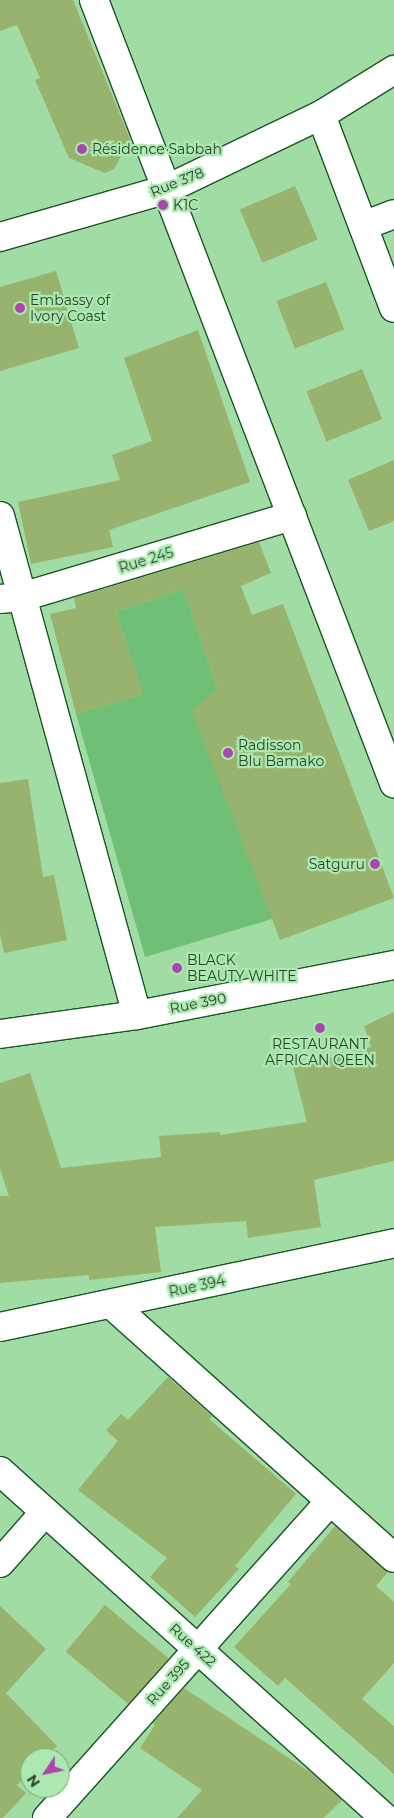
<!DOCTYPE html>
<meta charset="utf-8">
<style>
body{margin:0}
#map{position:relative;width:394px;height:1818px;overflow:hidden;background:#a0dca4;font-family:Montserrat,sans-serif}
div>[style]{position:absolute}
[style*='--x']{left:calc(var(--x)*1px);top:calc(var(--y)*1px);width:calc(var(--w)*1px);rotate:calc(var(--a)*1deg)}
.green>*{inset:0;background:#6fbf77}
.building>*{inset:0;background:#97b36d;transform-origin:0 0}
.roads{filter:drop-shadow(1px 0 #1a5524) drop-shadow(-1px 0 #1a5524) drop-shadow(0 1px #1a5524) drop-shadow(0 -1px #1a5524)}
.street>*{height:28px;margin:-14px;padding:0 14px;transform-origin:14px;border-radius:14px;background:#fff}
.secondary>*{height:28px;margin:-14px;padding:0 14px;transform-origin:14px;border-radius:14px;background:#fff}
.dots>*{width:14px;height:14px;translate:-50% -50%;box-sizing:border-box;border:2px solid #ace9b1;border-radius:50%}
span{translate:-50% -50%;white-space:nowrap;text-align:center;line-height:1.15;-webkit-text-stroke:4.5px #ace9b1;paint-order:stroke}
.poi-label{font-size:14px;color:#2a422c}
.left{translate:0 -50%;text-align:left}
.right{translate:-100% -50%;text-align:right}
.street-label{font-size:14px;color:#2a422c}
.north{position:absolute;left:20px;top:1748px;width:50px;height:50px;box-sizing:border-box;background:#ace9b1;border:1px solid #78a67c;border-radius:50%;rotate:236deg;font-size:14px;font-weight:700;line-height:20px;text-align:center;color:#2a422c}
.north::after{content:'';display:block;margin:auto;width:18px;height:22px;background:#aa47ad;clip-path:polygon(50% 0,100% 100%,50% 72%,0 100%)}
</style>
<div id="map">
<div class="green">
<i style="clip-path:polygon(183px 589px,217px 688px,272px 919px,145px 957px,76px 714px,143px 694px,116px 612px)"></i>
</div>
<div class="building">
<i style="clip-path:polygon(0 0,73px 0,130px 139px,114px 169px,105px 173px,69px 158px,35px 80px,40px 78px,17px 25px,0 31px)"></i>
<i style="left:295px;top:186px;width:58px;height:60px;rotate:67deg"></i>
<i style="clip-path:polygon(56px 271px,79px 348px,0 371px,0 287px)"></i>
<i style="left:326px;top:282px;width:51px;height:53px;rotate:69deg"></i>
<i style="clip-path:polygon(198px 330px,250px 482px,109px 530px,113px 547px,31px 564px,18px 502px,120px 480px,112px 455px,152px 441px,124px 358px)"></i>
<i style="left:362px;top:369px;width:54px;height:60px;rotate:68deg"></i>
<i style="clip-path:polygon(394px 460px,394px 521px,369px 531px,348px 480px)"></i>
<i style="clip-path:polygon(259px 542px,271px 573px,241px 586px,252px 615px,283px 604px,394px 898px,280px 940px,192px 711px,217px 688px,183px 589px,116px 612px,143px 694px,76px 714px,50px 614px,76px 608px,74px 598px)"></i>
<i style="clip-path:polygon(28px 779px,43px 877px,54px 875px,67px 940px,4px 953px,0 934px,0 783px)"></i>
<i style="clip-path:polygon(394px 1012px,394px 1161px,314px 1180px,321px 1227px,248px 1238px,246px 1221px,155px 1227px,161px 1272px,89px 1280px,89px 1275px,0 1283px,0 1196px,9px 1196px,0 1169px,0 1083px,30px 1073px,61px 1168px,161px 1157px,159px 1136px,220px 1132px,220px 1135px,307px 1122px,293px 1067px,371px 1047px,364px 1026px)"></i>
<i style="clip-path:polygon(168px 1377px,212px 1416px,209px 1419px,296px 1494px,235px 1566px,239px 1569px,195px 1617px,150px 1577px,167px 1558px,78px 1490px,118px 1441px,106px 1430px,121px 1414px,128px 1420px)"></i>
<i style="clip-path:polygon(335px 1526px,388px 1572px,376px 1586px,394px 1602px,394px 1663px,362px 1699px,394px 1726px,394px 1774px,285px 1678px,278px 1686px,234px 1647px,291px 1584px,288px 1582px)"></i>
<i style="left:105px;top:1605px;width:83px;height:61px;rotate:40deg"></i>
<i style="clip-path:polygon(0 1606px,46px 1649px,6px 1693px,57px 1746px,44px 1758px,30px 1758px,30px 1772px,17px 1785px,26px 1793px,3px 1818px,0 1818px)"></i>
<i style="clip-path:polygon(184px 1688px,313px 1774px,342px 1800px,324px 1818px,177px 1818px,202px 1790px,140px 1748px,155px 1725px,153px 1723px)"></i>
</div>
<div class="roads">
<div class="street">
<i style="--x:94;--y:0;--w:839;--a:69.04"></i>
<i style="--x:321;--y:115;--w:206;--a:69.3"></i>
<i style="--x:363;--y:226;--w:33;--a:-21"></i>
<i style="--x:0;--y:237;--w:174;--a:-16"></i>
<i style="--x:167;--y:189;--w:171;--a:-25.7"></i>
<i style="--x:321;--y:115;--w:86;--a:-31.7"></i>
<i style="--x:0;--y:516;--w:517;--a:74.65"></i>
<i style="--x:0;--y:599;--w:22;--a:-5"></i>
<i style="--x:22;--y:597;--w:282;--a:-16.7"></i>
<i style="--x:111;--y:1304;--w:380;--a:41.9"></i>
<i style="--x:0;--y:1327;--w:403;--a:-12"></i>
<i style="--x:0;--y:1471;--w:518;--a:42.03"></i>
<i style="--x:0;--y:1563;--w:68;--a:-48.6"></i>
<i style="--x:47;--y:1818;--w:425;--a:-48.2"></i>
</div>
<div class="secondary">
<i style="--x:0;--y:1034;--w:138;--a:-7.9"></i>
<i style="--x:137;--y:1015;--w:262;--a:-11"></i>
</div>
</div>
<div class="dots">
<i style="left:82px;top:149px;background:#aa47ad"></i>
<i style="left:163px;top:205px;background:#aa47ad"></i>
<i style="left:20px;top:308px;background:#aa47ad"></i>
<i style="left:228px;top:753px;background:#aa47ad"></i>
<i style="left:375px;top:864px;background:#aa47ad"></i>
<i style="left:177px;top:968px;background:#aa47ad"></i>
<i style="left:320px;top:1028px;background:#aa47ad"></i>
</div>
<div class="poi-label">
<span class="left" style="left:92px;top:149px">Résidence Sabbah</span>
<span class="left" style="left:173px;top:205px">K1C</span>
<span class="left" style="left:30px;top:308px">Embassy of<br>Ivory Coast</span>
<span class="left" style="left:238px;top:753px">Radisson<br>Blu Bamako</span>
<span class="right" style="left:365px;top:864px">Satguru</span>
<span class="left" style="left:187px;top:968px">BLACK<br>BEAUTY WHITE</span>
<span style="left:320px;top:1052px">RESTAURANT<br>AFRICAN QEEN</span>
</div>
<div class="street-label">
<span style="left:177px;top:182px;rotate:-22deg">Rue 378</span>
<span style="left:146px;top:560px;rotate:-17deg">Rue 245</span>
<span style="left:198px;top:1003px;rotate:-11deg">Rue 390</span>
<span style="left:197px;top:1286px;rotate:-12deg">Rue 394</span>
<span style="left:193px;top:1645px;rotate:42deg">Rue 422</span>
<span style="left:168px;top:1682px;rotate:-48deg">Rue 395</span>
</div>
<div class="north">N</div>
</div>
